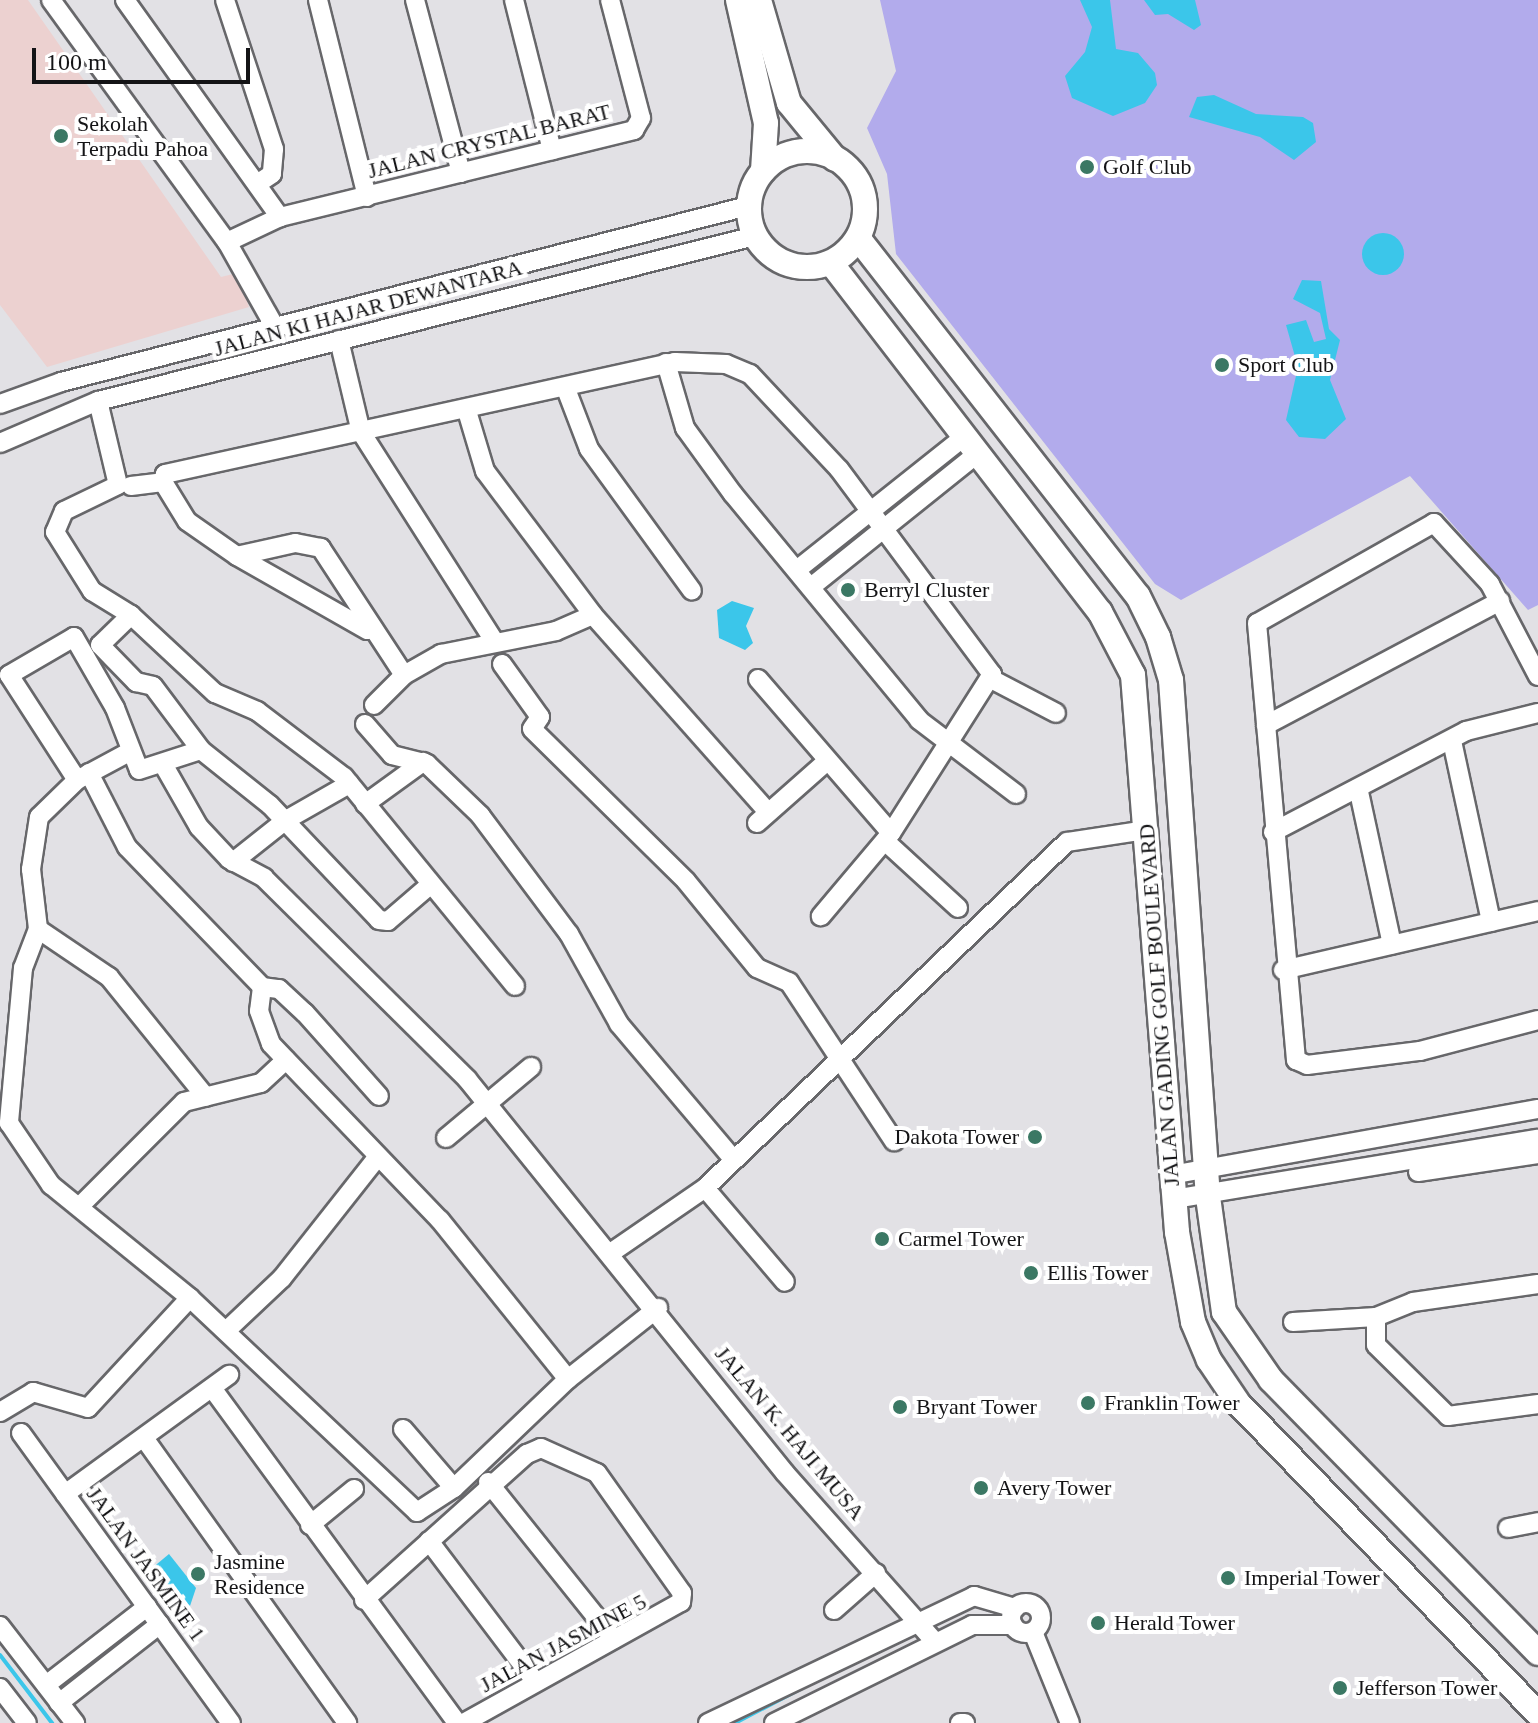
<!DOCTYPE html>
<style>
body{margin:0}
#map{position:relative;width:1538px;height:1723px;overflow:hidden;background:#e2e1e5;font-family:"Times New Roman",serif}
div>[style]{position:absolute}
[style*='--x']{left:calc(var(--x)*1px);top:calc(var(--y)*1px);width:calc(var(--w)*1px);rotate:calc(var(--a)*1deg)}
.education>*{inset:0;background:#ecd1d0}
.green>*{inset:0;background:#b2abec}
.water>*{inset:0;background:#3bc6ea}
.round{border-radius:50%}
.stream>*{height:4px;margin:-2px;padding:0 2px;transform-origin:2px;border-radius:2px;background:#3bc6ea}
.roads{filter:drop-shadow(2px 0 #67676a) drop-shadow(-2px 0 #67676a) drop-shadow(0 2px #67676a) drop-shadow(0 -2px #67676a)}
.minor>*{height:18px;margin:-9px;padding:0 9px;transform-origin:9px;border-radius:9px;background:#fff}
.minor>.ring{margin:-9px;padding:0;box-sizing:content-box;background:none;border:18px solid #fff;border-radius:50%}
.major>*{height:24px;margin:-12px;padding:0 12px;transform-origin:12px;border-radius:12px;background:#fff}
.major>.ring{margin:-12px;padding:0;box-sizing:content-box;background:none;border:24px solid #fff;border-radius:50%}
.dots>*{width:22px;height:22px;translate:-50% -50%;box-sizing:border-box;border:4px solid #fff;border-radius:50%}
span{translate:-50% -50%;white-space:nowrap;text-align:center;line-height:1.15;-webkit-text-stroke:8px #fff;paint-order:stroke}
.poi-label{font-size:22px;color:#141416}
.left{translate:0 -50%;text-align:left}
.right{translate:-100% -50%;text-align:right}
.street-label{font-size:22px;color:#141416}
.scale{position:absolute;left:32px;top:48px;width:218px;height:36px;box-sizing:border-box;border:4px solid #141416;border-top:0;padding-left:10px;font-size:24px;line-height:28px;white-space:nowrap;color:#141416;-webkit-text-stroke:6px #fff;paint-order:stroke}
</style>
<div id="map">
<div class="education">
<i style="clip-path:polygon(0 0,28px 0,221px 277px,237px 273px,249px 307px,47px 367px,0 305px)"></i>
</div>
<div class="green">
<i style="clip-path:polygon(880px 0,1538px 0,1538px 605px,1528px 610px,1410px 476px,1181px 600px,1155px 584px,896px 254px,887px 174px,867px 128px,896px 71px)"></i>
</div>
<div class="water">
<i style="clip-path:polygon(1080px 0,1110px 0,1116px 49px,1138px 53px,1155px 73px,1157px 85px,1145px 103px,1113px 116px,1072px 98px,1065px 76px,1085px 52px,1092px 27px)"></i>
<i style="clip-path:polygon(1144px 0,1195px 0,1201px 25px,1194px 30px,1168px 14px,1155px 15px)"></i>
<i style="clip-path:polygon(1214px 95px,1256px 114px,1303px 117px,1313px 123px,1316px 142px,1294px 160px,1260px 137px,1189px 117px,1197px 97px)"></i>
<i class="round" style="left:1362px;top:233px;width:42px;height:42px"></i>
<i style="clip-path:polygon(1302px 280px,1321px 281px,1329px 329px,1340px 340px,1330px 380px,1346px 419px,1325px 439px,1299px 437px,1286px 420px,1298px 367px,1286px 325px,1306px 320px,1314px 342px,1326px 339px,1320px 313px,1293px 299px)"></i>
<i style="clip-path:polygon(732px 601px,754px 608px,746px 626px,753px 643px,745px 650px,719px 638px,717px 610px)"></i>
<i style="clip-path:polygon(169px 1554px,196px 1588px,190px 1606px,151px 1569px)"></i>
</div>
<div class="stream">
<i style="--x:0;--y:1655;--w:86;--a:52.6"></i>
<i style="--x:735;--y:1723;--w:78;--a:-27.6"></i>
</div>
<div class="roads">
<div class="minor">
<i style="--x:51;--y:0;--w:299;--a:54"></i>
<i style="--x:227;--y:242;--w:100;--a:60.6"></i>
<i style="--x:125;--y:0;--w:267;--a:54.5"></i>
<i style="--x:225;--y:0;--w:157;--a:71.8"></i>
<i style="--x:274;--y:149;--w:25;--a:95"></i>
<i style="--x:272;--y:174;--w:18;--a:146"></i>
<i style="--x:318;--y:0;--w:203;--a:76"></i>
<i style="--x:415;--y:0;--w:179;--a:75.1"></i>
<i style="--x:514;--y:0;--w:155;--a:75.8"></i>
<i style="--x:227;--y:242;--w:59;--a:-25.3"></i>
<i style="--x:280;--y:217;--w:365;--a:-13.8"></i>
<i style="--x:634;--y:130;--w:14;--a:-60"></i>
<i style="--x:641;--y:118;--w:122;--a:-104.7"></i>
<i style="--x:339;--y:340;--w:95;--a:76.6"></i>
<i style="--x:361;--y:432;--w:248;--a:57.5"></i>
<i style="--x:666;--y:363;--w:68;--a:73.7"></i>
<i style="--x:685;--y:428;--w:82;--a:54"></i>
<i style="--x:733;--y:494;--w:293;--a:50.5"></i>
<i style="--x:919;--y:720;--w:122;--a:37.3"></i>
<i style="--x:566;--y:389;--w:64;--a:69"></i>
<i style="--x:589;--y:449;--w:175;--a:54"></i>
<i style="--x:98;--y:401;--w:86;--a:76.6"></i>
<i style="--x:118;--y:485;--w:60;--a:154.3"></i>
<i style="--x:64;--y:511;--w:23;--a:113"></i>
<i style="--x:55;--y:532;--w:70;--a:57.9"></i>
<i style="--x:92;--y:591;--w:46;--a:31.6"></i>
<i style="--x:131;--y:615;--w:43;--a:135.9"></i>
<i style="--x:100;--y:645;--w:52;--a:45.8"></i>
<i style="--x:136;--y:682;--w:17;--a:13"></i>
<i style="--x:153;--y:686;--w:80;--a:53.1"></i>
<i style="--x:201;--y:750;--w:88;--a:38.6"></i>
<i style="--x:270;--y:805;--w:158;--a:46.5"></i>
<i style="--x:379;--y:920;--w:9;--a:6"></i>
<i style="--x:388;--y:921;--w:55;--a:-40.6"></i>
<i style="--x:0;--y:404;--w:65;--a:-19.8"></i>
<i style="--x:61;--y:382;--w:709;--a:-14.37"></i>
<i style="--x:467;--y:411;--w:63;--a:73.3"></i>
<i style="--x:485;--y:471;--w:180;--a:53.1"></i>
<i style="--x:593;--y:615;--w:264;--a:48.4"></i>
<i style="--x:0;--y:443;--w:107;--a:-23.2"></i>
<i style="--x:98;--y:401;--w:677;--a:-14.1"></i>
<i style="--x:131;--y:486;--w:32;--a:-7"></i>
<i style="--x:237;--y:556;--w:150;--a:29.6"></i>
<i style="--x:798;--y:569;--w:212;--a:-38.5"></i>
<i style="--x:811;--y:587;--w:213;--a:-38.7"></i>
<i style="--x:131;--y:615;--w:115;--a:42.9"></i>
<i style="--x:215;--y:693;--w:46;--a:23.2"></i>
<i style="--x:257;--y:711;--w:109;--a:37.2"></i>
<i style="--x:344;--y:777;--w:270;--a:50.7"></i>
<i style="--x:502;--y:664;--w:65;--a:54.4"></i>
<i style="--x:540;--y:717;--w:14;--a:124"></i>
<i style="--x:532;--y:729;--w:216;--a:44.6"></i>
<i style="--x:686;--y:881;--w:112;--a:50.8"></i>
<i style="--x:757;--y:968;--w:35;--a:24"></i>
<i style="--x:789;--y:982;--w:191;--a:56.6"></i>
<i style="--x:404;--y:675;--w:152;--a:-123.2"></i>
<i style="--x:321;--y:548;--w:26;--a:-169"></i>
<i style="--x:295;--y:543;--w:59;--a:167.4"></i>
<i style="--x:237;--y:556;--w:61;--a:-145"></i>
<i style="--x:187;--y:521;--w:46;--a:-121.6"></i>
<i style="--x:163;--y:482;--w:8;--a:-76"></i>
<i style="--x:165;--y:474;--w:522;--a:-12.39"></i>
<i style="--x:675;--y:362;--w:51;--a:2.2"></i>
<i style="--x:726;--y:364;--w:26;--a:23"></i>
<i style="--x:750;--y:374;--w:130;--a:46.9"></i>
<i style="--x:839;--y:469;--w:256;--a:53.3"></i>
<i style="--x:992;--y:674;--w:188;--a:122.4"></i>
<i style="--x:891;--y:833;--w:109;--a:130.1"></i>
<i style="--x:1538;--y:676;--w:104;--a:-117.6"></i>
<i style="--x:1490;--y:584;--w:83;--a:-132.6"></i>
<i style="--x:1434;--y:523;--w:203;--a:150.5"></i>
<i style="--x:1257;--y:623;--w:439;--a:84.9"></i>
<i style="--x:1296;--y:1060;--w:12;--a:24"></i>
<i style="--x:1307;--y:1065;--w:114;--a:-7.1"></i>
<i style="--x:1420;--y:1051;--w:122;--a:-14.7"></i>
<i style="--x:758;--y:679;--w:203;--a:49.2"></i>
<i style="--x:993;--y:680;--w:71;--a:27.6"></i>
<i style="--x:374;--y:705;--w:42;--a:-45"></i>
<i style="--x:404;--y:675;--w:43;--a:-29.6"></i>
<i style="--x:441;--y:654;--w:117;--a:-11.3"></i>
<i style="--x:556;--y:631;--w:40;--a:-23.4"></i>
<i style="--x:365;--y:724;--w:41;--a:48.9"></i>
<i style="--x:392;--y:755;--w:36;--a:14"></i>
<i style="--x:427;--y:764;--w:74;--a:43.9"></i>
<i style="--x:480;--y:815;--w:149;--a:53.2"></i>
<i style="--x:569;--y:934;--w:103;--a:60.9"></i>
<i style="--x:619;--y:1024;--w:178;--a:49.8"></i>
<i style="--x:1266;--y:725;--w:265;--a:-27.9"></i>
<i style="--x:1452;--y:741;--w:185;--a:77.8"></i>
<i style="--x:131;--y:751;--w:61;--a:151.8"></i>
<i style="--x:77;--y:780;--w:53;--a:135.8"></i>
<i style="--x:39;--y:817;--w:53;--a:98.7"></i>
<i style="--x:31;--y:869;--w:60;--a:83.3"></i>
<i style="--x:38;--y:929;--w:42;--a:111"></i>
<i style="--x:23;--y:968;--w:156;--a:95.2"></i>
<i style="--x:9;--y:1123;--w:75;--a:55.9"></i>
<i style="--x:51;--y:1185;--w:179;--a:39.1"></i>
<i style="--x:190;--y:1298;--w:312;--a:43.3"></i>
<i style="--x:417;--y:1512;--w:44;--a:-33"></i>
<i style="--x:454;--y:1488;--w:158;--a:-43.7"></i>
<i style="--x:568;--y:1379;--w:115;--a:-38.3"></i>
<i style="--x:163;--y:764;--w:73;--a:60.3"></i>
<i style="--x:199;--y:827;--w:44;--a:46.8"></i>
<i style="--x:229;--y:859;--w:40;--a:28"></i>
<i style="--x:264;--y:878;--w:286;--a:44.7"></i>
<i style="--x:467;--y:1079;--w:506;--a:51.09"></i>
<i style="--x:785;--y:1473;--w:226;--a:48.4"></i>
<i style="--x:89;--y:773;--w:83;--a:62.8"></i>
<i style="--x:127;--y:847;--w:194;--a:46"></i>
<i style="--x:77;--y:780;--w:125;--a:-122.9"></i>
<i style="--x:9;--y:675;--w:75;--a:-30.3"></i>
<i style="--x:74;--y:637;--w:82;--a:60"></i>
<i style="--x:115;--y:708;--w:66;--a:68.8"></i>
<i style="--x:139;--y:770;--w:65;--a:-17.9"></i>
<i style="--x:1359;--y:792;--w:156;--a:77.8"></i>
<i style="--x:365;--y:804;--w:72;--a:-35.9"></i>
<i style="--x:757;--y:823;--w:94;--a:-41.5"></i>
<i style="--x:1273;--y:832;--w:218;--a:-27.6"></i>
<i style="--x:1466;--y:731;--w:74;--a:-14"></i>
<i style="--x:885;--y:841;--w:99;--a:42.5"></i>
<i style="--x:233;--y:862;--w:68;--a:-38.4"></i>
<i style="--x:286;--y:820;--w:73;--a:-29.7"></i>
<i style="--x:38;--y:929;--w:86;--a:34.1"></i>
<i style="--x:109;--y:977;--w:154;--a:51.1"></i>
<i style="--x:1283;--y:970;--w:262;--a:-13"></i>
<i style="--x:262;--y:987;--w:24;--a:97"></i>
<i style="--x:259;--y:1011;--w:35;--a:70"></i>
<i style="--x:271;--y:1044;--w:244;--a:46.2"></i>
<i style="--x:440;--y:1220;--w:204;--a:51.2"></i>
<i style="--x:262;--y:987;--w:17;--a:7"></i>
<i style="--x:279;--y:989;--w:35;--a:43"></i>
<i style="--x:305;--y:1013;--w:111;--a:48.3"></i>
<i style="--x:446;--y:1138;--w:111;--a:-39.9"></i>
<i style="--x:1418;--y:1172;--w:121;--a:-8.5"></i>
<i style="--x:1171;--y:1175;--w:373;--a:-10.2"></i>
<i style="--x:705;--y:1188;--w:123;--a:49.6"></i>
<i style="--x:1174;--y:1199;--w:369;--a:-9.4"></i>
<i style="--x:80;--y:1206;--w:147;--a:-45"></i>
<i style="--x:184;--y:1102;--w:79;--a:-13.9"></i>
<i style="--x:261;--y:1083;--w:34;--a:-43"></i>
<i style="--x:612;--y:1252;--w:113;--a:-34.5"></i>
<i style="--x:705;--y:1188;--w:501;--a:-43.71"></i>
<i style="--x:1067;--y:842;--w:80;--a:-8.6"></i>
<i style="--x:1376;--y:1317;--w:28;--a:90"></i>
<i style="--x:1376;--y:1345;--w:101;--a:44.6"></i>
<i style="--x:1448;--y:1416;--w:91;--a:-7.6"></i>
<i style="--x:1293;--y:1322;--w:83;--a:-3.4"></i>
<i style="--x:1376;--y:1317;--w:40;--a:-22"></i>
<i style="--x:1413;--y:1302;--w:126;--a:-8.2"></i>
<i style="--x:226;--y:1331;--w:77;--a:-43.4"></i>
<i style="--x:282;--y:1278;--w:152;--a:-51.7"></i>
<i style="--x:212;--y:1388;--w:415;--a:53.8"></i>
<i style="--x:0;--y:1412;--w:39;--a:-31"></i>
<i style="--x:33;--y:1392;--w:57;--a:16.2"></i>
<i style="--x:88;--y:1408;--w:150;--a:-47.2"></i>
<i style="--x:403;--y:1429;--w:78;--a:49.2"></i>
<i style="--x:21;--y:1433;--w:358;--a:54.1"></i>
<i style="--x:144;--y:1438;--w:350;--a:54.5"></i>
<i style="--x:488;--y:1482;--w:201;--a:51.3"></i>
<i style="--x:65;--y:1494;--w:203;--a:-36"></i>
<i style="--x:310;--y:1525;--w:57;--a:-39.3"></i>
<i style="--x:1508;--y:1528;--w:31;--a:-11"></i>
<i style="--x:429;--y:1541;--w:176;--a:52.9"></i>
<i style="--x:364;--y:1600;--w:219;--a:-41.9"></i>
<i style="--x:527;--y:1454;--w:15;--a:-23"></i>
<i style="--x:541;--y:1448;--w:61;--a:24.1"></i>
<i style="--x:597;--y:1473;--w:147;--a:54.7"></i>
<i style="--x:682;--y:1593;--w:9;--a:96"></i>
<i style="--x:681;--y:1602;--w:248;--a:150.9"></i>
<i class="ring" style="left:1011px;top:1603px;width:12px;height:12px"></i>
<i style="--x:834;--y:1610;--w:56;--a:-41.4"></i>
<i style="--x:0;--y:1626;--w:123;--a:52.3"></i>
<i style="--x:1033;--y:1632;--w:98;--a:67.9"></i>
<i style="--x:46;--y:1685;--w:128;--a:-37.7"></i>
<i style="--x:0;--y:1688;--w:44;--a:52.4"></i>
<i style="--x:59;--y:1703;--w:128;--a:-38"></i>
<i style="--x:708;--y:1723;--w:295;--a:-25.5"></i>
<i style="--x:974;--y:1596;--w:43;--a:16.3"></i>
<i style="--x:774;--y:1723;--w:221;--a:-26.3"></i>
<i style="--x:972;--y:1625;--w:41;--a:0"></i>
<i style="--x:960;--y:1723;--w:5;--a:0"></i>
</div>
<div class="major">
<i style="--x:738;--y:0;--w:126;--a:77.2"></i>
<i style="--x:766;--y:123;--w:48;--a:93.6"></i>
<i style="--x:759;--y:0;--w:107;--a:73.8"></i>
<i style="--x:789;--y:103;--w:72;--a:50.6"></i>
<i class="ring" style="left:749px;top:151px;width:92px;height:92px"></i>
<i style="--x:858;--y:238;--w:454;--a:52"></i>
<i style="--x:1138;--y:596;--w:46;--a:64"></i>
<i style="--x:1158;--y:637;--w:45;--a:73.2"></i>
<i style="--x:1171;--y:680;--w:518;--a:85.91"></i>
<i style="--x:1208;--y:1197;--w:116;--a:82.1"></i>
<i style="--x:1224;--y:1312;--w:83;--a:55.3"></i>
<i style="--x:1271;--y:1380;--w:382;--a:45.6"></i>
<i style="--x:831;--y:263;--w:441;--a:52.4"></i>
<i style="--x:1100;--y:612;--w:71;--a:62.4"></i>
<i style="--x:1133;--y:675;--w:559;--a:85.48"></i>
<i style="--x:1177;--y:1232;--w:91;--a:79.9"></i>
<i style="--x:1193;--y:1322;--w:41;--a:67.2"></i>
<i style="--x:1209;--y:1360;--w:52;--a:56"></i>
<i style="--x:1238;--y:1403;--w:432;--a:46"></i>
</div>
</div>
<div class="dots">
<i style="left:61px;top:136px;background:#3b7864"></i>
<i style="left:1087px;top:167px;background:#3b7864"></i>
<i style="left:1222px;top:365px;background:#3b7864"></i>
<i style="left:848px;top:590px;background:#3b7864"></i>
<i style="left:1035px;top:1137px;background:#3b7864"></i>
<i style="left:882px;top:1239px;background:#3b7864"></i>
<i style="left:1031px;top:1273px;background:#3b7864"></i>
<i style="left:1088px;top:1403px;background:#3b7864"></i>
<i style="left:900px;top:1407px;background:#3b7864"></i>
<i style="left:981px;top:1488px;background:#3b7864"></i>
<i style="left:198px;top:1574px;background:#3b7864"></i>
<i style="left:1228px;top:1578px;background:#3b7864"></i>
<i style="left:1098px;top:1623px;background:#3b7864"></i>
<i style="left:1340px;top:1688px;background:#3b7864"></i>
</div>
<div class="poi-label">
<span class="left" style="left:77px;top:136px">Sekolah<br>Terpadu Pahoa</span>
<span class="left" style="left:1103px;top:167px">Golf Club</span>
<span class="left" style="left:1238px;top:365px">Sport Club</span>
<span class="left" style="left:864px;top:590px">Berryl Cluster</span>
<span class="right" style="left:1019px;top:1137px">Dakota Tower</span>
<span class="left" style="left:898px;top:1239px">Carmel Tower</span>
<span class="left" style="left:1047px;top:1273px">Ellis Tower</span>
<span class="left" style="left:1104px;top:1403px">Franklin Tower</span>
<span class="left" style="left:916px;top:1407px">Bryant Tower</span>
<span class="left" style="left:997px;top:1488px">Avery Tower</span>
<span class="left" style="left:214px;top:1574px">Jasmine<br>Residence</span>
<span class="left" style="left:1244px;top:1578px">Imperial Tower</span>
<span class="left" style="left:1114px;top:1623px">Herald Tower</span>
<span class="left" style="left:1356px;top:1688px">Jefferson Tower</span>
</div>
<div class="street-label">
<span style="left:489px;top:141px;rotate:-14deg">JALAN CRYSTAL BARAT</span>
<span style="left:368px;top:308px;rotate:-15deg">JALAN KI HAJAR DEWANTARA</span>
<span style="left:1159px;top:1005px;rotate:-94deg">JALAN GADING GOLF BOULEVARD</span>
<span style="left:790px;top:1433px;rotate:50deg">JALAN K. HAJI MUSA</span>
<span style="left:146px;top:1564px;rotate:54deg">JALAN JASMINE 1</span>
<span style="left:563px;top:1643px;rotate:-28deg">JALAN JASMINE 5</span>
</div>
<div class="scale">100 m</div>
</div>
